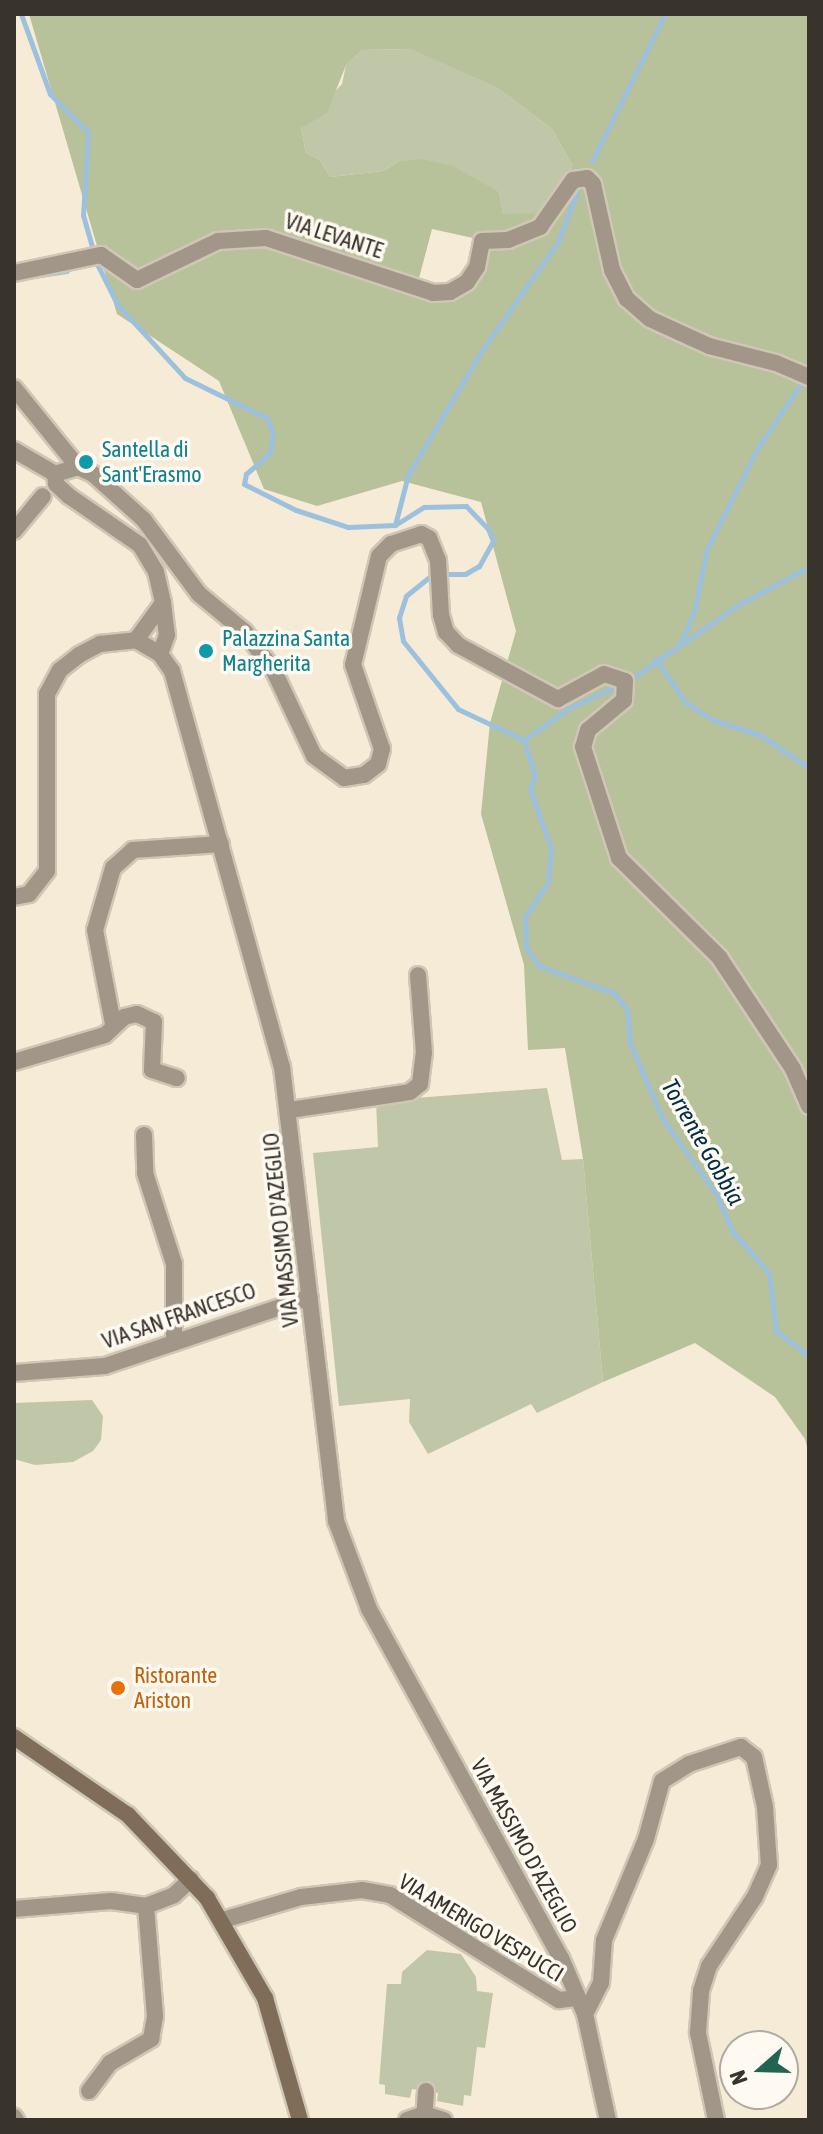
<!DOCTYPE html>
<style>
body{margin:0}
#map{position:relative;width:823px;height:2134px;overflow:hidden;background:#f6ebd7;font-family:"Asap Condensed",sans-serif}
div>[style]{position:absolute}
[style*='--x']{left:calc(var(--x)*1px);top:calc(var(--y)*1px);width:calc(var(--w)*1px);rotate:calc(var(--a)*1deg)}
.green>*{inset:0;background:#bfc7a8}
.forest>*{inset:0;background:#b7c19a}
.stream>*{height:5px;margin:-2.5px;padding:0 2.5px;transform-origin:2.5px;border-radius:2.5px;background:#9dc1dc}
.roads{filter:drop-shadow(2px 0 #d0c6b5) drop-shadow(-2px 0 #d0c6b5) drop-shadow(0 2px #d0c6b5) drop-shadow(0 -2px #d0c6b5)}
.minor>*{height:16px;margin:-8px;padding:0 8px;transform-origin:8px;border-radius:8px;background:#a29688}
.secondary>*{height:16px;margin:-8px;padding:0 8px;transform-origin:8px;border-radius:8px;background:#7f6d59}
.dots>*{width:22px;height:22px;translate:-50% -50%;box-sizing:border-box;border:4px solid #fef9f1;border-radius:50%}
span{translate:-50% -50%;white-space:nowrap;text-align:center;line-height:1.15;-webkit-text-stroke:7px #fef9f1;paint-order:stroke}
.street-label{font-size:22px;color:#38342c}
.culture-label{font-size:22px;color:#0d838f}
.left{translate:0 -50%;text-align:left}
.food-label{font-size:22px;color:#c56008}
.water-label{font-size:24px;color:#002d48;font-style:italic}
.frame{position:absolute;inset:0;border:16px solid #38342c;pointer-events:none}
.north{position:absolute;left:719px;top:2030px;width:80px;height:80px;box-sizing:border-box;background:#fef9f1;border:2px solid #afaaa2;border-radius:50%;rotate:250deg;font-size:22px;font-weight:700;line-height:32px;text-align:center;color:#38342c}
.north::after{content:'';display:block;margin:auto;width:28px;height:36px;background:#226452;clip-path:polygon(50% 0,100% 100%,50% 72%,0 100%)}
</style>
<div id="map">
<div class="green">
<i style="clip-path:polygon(412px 49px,499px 89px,552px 129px,572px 165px,563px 188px,541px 213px,503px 215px,499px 192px,398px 162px,383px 171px,330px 177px,320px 160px,306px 153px,301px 128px,342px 84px,346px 65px,362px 50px)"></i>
<i style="clip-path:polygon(547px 1088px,562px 1160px,583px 1159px,603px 1382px,537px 1413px,531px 1404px,428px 1454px,409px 1422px,410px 1399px,339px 1406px,313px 1153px,378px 1147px,376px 1101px)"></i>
<i style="clip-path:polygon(92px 1400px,103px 1416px,101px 1440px,93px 1451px,73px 1462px,35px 1465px,14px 1459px,14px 1403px)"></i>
<i style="clip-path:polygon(427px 1950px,461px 1954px,476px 1977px,477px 1991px,493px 1993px,485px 2048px,477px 2047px,471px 2096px,464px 2095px,463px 2106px,437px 2101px,438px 2093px,412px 2089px,410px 2098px,385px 2094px,385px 2085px,379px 2084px,387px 1984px,401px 1984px,402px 1972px)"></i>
</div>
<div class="forest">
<i style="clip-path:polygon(evenodd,29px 14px,809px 14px,809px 1455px,805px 1439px,775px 1397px,695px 1343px,603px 1382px,583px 1159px,565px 1048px,528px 1050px,524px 965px,481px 814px,490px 723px,516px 631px,481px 502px,402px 481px,317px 506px,264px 489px,219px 381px,117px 314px,29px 14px,411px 49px,499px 89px,552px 129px,572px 165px,563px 188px,541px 213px,503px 214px,499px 192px,453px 166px,421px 159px,398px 162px,383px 171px,330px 177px,320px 160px,306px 153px,301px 128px,327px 113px,346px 65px,362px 50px,411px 49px,29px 14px,432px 229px,473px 238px,463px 281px,438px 290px,418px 282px,432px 229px)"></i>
</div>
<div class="stream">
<i style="--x:21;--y:14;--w:85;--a:70.1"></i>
<i style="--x:50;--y:94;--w:54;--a:45"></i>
<i style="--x:88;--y:132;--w:83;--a:93.4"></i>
<i style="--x:83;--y:215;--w:51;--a:74.1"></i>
<i style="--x:97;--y:264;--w:45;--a:63.4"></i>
<i style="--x:117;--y:304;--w:100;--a:47.4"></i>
<i style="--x:185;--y:378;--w:91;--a:26"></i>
<i style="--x:267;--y:418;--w:17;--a:69"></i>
<i style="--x:273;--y:434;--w:19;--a:99"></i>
<i style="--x:270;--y:453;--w:32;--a:139"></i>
<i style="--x:246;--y:474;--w:10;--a:101"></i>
<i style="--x:244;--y:484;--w:58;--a:26.6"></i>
<i style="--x:296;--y:510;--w:55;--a:18.1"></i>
<i style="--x:348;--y:527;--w:47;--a:-2.4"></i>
<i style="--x:395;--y:525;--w:34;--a:-32"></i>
<i style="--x:424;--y:507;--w:42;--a:-1.4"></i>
<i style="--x:466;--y:506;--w:32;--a:46"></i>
<i style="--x:488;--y:529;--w:13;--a:67"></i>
<i style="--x:493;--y:541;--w:29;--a:119"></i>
<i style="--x:479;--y:566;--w:16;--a:150"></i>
<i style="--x:465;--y:574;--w:32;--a:180"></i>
<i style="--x:433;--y:574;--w:35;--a:141"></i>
<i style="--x:406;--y:596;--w:23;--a:108"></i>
<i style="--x:399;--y:618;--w:23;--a:80"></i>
<i style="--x:403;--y:641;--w:87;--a:51"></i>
<i style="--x:458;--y:709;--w:73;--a:25.2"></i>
<i style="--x:524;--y:740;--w:37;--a:73"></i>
<i style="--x:535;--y:775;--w:15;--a:110"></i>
<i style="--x:530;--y:789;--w:64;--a:70.7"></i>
<i style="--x:551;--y:849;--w:33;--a:95"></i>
<i style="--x:548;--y:882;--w:42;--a:123.3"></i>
<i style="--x:525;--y:917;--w:31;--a:88"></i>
<i style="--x:526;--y:948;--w:22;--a:54"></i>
<i style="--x:539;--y:966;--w:80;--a:19.8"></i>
<i style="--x:614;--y:993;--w:21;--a:51"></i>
<i style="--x:627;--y:1009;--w:34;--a:85"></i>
<i style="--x:630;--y:1043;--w:82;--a:66.9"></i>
<i style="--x:662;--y:1118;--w:95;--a:54.5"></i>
<i style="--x:717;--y:1195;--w:39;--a:67"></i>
<i style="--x:732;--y:1231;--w:56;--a:48.6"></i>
<i style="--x:769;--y:1273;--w:58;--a:83.1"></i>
<i style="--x:776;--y:1331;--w:41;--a:37.1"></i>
<i style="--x:592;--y:161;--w:164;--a:-63.6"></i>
<i style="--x:27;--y:277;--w:40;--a:-8.5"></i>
<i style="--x:395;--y:525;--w:52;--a:-75.4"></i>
<i style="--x:408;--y:475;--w:145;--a:-59.4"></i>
<i style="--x:482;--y:350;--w:132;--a:-54.9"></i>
<i style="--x:558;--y:242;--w:62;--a:-69.2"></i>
<i style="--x:681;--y:642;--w:33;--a:-67"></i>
<i style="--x:694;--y:612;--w:64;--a:-78.3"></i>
<i style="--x:707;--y:549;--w:112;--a:-63.4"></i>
<i style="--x:757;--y:449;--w:84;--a:-56.1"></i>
<i style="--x:656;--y:659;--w:52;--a:56"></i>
<i style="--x:685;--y:702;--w:31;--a:33"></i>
<i style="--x:711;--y:719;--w:52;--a:18.1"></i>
<i style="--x:760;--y:735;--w:59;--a:34"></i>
<i style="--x:634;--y:677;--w:126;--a:-34.7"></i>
<i style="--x:738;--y:605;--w:81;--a:-28.2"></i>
<i style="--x:524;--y:740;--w:55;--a:-35.4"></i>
<i style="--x:569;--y:708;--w:50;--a:-25"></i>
</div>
<div class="roads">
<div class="minor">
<i style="--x:14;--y:273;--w:89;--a:-11.7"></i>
<i style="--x:101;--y:255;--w:44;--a:34.8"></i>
<i style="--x:137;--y:280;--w:90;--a:-25.7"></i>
<i style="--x:218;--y:241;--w:48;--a:-3.6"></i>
<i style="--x:266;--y:238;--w:176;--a:18.2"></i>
<i style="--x:433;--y:293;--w:17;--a:-3"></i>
<i style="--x:450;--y:292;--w:20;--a:-30"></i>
<i style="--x:467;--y:282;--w:18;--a:-56"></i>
<i style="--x:477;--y:267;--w:26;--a:-79"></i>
<i style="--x:482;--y:241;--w:26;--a:-2"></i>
<i style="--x:508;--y:240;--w:35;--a:-22"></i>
<i style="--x:540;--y:227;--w:57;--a:-54.9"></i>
<i style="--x:573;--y:180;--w:14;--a:-8"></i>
<i style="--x:587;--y:178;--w:8;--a:45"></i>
<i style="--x:593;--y:184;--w:88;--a:77.5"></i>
<i style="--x:612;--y:270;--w:33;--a:63"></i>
<i style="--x:627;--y:299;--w:30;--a:41"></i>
<i style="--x:650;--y:319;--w:65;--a:24.6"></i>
<i style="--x:709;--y:346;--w:69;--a:14.2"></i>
<i style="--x:776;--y:363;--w:36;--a:23"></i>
<i style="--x:14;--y:388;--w:102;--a:51"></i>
<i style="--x:14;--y:450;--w:48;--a:30.3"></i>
<i style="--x:55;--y:474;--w:10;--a:84"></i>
<i style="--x:56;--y:484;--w:18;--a:43"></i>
<i style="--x:69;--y:496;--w:86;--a:34.6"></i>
<i style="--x:140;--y:545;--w:31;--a:59"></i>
<i style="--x:156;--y:572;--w:32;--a:77"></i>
<i style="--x:163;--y:603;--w:32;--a:83"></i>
<i style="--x:167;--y:635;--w:20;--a:110"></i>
<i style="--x:55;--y:474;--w:24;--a:-17"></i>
<i style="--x:78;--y:467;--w:17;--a:25"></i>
<i style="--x:93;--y:474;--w:69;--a:42"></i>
<i style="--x:144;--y:520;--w:92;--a:53.4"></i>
<i style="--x:199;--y:594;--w:60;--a:39.6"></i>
<i style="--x:245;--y:632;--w:49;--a:53.4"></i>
<i style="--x:274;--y:671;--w:94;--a:64.8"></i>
<i style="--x:314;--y:756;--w:37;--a:36"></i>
<i style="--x:344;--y:778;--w:20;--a:-9"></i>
<i style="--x:364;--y:775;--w:18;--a:-38"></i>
<i style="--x:378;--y:764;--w:16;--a:-75"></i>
<i style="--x:382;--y:749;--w:89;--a:-109"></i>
<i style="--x:353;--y:665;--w:112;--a:-76.6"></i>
<i style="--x:379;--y:556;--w:17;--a:-45"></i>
<i style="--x:391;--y:544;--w:32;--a:-18"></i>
<i style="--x:421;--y:534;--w:9;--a:27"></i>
<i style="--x:429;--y:538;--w:24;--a:68"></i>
<i style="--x:438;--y:560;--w:55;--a:86.9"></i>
<i style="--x:441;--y:615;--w:18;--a:74"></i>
<i style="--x:446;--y:632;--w:18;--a:47"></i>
<i style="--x:458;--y:645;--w:114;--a:28.4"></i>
<i style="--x:558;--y:699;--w:52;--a:-28.5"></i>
<i style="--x:604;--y:674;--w:22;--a:18"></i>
<i style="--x:625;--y:681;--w:19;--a:93"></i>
<i style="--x:624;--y:700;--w:47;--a:140.2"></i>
<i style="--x:588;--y:730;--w:18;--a:106"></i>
<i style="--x:583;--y:747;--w:117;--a:72"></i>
<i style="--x:619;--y:858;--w:141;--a:44.7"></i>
<i style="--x:719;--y:957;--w:134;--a:56.5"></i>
<i style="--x:793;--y:1069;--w:40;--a:66.6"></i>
<i style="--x:14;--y:531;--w:45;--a:-50.4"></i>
<i style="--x:136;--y:640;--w:46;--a:-53.9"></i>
<i style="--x:14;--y:897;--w:15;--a:-11"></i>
<i style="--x:29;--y:894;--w:29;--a:-52"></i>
<i style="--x:47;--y:871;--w:177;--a:-90"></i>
<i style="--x:47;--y:694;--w:27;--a:-62"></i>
<i style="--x:60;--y:670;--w:24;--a:-38"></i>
<i style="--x:79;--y:655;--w:24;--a:-28"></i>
<i style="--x:100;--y:644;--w:36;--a:-6"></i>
<i style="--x:136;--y:640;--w:28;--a:30"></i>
<i style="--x:160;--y:654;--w:21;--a:55"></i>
<i style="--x:172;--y:671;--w:411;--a:74.5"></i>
<i style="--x:282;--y:1067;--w:457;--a:83.2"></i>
<i style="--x:336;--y:1521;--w:94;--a:69.4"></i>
<i style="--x:369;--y:1609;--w:398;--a:61.2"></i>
<i style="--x:561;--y:1958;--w:61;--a:66.8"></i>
<i style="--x:585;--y:2014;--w:108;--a:77.8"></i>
<i style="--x:113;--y:1024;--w:96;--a:-100.8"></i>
<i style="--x:95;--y:930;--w:65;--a:-73.8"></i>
<i style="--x:113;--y:868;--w:27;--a:-42"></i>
<i style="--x:133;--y:850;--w:88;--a:-3.9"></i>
<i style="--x:14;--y:1062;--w:95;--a:-16.5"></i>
<i style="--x:105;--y:1035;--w:26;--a:-43"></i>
<i style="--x:124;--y:1017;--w:13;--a:-13"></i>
<i style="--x:137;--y:1014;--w:19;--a:25"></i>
<i style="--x:154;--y:1022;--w:48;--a:92.4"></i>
<i style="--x:152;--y:1070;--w:26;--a:18"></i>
<i style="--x:290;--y:1110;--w:121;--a:-8.5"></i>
<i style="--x:410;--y:1092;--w:13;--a:-39"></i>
<i style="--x:420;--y:1084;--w:31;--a:-83"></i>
<i style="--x:424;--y:1053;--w:78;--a:-94.4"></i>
<i style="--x:144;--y:1135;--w:38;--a:88"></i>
<i style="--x:145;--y:1173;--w:96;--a:72.3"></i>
<i style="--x:174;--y:1264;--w:78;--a:90"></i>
<i style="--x:14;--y:1373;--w:91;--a:-4.4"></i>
<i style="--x:105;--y:1366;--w:216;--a:-18.6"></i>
<i style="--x:14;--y:1909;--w:97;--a:-4.7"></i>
<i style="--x:111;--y:1901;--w:35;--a:8"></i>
<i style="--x:146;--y:1906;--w:30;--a:-21"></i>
<i style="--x:174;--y:1895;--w:23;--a:-43"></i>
<i style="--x:223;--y:1920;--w:81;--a:-16.4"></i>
<i style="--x:301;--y:1897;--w:61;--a:-6.5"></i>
<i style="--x:362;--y:1890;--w:28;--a:10"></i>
<i style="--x:390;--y:1895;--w:199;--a:31.9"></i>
<i style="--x:559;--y:2000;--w:18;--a:-6"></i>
<i style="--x:585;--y:2014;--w:35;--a:-63"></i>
<i style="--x:601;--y:1983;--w:43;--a:-86"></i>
<i style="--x:604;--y:1940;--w:109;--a:-67.4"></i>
<i style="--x:646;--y:1839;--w:60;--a:-74.6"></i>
<i style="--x:662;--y:1781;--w:32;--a:-32"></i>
<i style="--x:689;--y:1764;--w:55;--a:-18.1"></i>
<i style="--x:741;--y:1747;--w:16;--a:38"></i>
<i style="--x:754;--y:1757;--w:51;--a:77.6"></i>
<i style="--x:765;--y:1807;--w:58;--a:86.1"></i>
<i style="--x:769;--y:1865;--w:36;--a:114"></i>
<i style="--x:754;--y:1898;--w:82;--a:123.5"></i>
<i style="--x:709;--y:1966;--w:26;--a:108"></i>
<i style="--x:701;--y:1991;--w:42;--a:94.1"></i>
<i style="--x:698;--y:2033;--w:89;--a:78.3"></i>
<i style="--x:89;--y:2091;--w:35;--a:-53"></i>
<i style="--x:110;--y:2063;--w:48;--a:-30.3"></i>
<i style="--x:151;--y:2039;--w:23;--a:-80"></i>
<i style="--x:155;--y:2016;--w:110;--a:-94.7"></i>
<i style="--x:14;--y:2117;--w:4;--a:56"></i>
<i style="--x:407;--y:2120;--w:18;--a:-19"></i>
<i style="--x:424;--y:2114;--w:21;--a:17"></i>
<i style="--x:424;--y:2120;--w:29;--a:-86"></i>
</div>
<div class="secondary">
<i style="--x:14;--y:1737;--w:138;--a:34.4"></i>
<i style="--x:128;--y:1815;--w:115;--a:46.4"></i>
<i style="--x:207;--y:1898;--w:116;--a:59.9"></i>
<i style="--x:265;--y:1998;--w:127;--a:74"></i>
</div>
</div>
<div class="dots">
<i style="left:86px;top:462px;background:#0f9aa8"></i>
<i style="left:206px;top:651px;background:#0f9aa8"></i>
<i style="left:118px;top:1688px;background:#e8710a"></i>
</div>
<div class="street-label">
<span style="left:334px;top:236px;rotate:18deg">VIA LEVANTE</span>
<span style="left:281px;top:1230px;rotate:-96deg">VIA MASSIMO D'AZEGLIO</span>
<span style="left:179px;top:1316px;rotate:-19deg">VIA SAN FRANCESCO</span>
<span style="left:524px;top:1846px;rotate:61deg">VIA MASSIMO D'AZEGLIO</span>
<span style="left:481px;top:1928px;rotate:31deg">VIA AMERIGO VESPUCCI</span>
</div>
<div class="culture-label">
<span class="left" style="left:102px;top:462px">Santella di<br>Sant'Erasmo</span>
<span class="left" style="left:222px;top:651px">Palazzina Santa<br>Margherita</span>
</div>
<div class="food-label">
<span class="left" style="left:134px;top:1688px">Ristorante<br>Ariston</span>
</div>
<div class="water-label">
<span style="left:703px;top:1142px;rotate:60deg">Torrente Gobbia</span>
</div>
<div class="frame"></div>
<div class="north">N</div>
</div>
